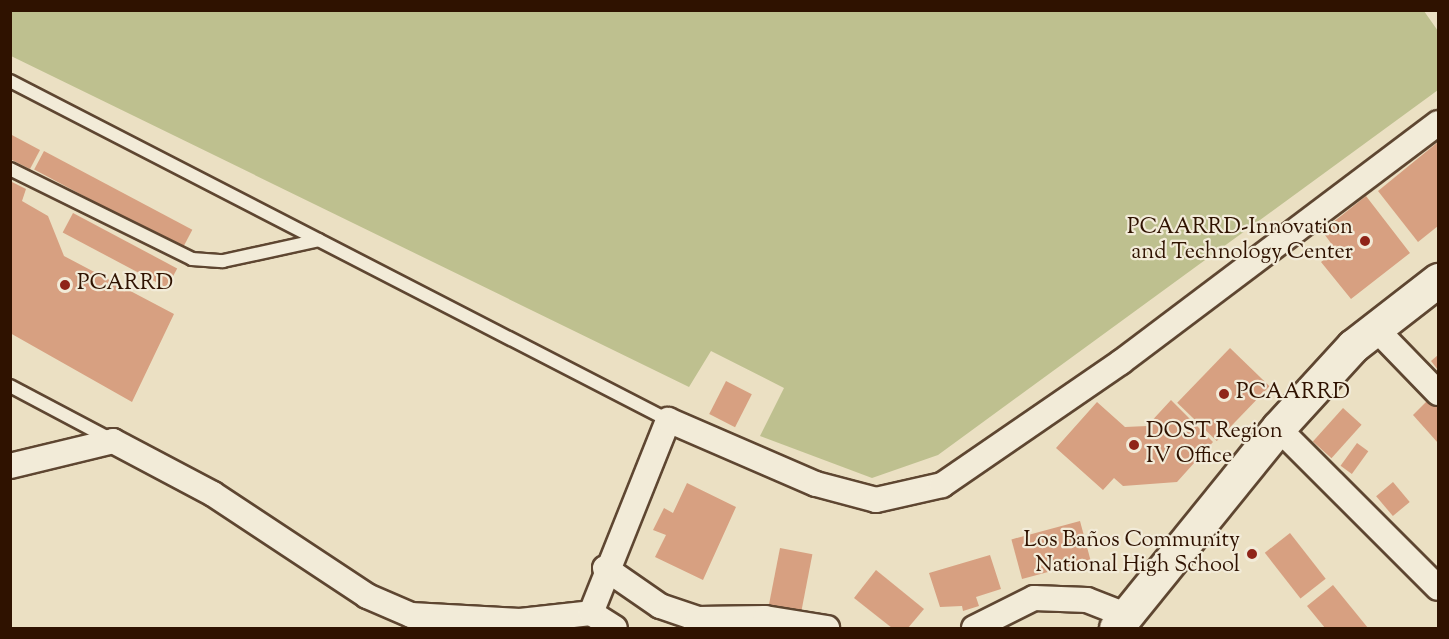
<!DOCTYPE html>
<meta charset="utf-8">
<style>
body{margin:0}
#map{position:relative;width:1449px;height:639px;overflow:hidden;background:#ebe0c3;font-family:"Sorts Mill Goudy",serif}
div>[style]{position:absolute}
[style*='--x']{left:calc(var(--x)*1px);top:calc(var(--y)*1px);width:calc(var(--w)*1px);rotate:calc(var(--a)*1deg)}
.green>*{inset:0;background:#bec08f}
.building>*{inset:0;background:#d7a081;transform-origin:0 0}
.roads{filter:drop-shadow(2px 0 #5e4631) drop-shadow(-2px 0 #5e4631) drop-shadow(0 2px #5e4631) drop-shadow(0 -2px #5e4631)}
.service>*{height:12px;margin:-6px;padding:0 6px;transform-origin:6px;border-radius:6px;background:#f2ebd8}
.minor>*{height:24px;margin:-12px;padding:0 12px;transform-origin:12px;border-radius:12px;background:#f2ebd8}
.secondary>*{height:33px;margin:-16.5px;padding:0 16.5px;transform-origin:16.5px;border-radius:16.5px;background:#f2ebd8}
.dots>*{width:16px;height:16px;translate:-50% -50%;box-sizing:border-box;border:3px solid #f2ebd8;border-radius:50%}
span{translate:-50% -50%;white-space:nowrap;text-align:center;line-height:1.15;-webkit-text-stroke:4.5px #f2ebd8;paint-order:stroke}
.poi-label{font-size:22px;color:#2f1200}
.right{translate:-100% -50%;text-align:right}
.left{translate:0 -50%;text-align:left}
.frame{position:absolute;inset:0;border:12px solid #2f1200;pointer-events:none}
</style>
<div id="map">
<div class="green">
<i style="clip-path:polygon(10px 11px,1424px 11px,1438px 31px,1438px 90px,938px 455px,872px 478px,760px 436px,784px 388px,711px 351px,689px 387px,11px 56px)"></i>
</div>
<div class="building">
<i style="clip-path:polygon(10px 134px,40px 150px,30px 169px,10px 159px)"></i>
<i style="clip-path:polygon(1438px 142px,1438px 226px,1418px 242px,1378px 191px)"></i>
<i style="left:44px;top:151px;width:168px;height:21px;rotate:28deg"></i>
<i style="clip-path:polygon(10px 181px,26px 189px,22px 201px,48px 216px,64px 256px,174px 314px,132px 402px,10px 333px)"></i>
<i style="clip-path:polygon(1366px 196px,1410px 253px,1351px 299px,1321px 262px,1336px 250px,1322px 231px)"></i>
<i style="left:73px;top:213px;width:118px;height:22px;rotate:28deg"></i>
<i style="left:1230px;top:348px;width:55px;height:76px;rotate:44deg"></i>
<i style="clip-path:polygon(1438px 355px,1438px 370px,1431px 361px)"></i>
<i style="left:726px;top:381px;width:29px;height:37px;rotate:27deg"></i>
<i style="clip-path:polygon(1430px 398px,1438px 407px,1438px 443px,1413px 415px)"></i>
<i style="clip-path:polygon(1171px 400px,1213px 442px,1177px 482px,1123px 486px,1114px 478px,1103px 490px,1056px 448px,1097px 402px,1125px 427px,1147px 426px)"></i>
<i style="left:1343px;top:408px;width:25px;height:45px;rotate:42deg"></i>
<i style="left:1357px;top:443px;width:14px;height:28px;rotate:36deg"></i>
<i style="left:1393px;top:482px;width:26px;height:22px;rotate:50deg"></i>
<i style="clip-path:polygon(687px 483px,736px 507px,703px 580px,655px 557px,666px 535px,653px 530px,664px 508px,673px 513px)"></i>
<i style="left:1080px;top:521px;width:41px;height:71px;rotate:75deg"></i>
<i style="left:1290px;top:533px;width:58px;height:32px;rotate:52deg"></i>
<i style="left:780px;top:548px;width:33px;height:62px;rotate:11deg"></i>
<i style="clip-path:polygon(990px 555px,1001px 589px,976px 597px,979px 606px,963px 611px,962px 606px,940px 607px,929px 573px)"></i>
<i style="clip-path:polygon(876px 570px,924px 609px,908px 628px,892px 628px,854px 598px)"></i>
<i style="clip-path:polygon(1333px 585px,1368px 628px,1325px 628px,1307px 606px)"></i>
</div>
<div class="roads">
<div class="service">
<i style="--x:10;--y:81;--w:740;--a:27.26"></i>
<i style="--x:10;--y:169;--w:203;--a:26.3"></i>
<i style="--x:192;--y:259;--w:31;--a:4"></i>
<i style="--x:223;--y:261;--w:98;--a:-12.3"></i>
<i style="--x:10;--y:386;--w:113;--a:27.9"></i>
</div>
<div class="minor">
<i style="--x:1376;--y:329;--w:89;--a:45.9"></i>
<i style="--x:1278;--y:428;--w:226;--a:45"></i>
<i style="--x:10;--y:466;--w:106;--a:-13.6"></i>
<i style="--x:113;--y:441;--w:113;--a:27.9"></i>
<i style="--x:213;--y:494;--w:185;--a:33.5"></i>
<i style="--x:367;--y:596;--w:48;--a:23.4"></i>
<i style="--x:411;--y:615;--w:109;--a:3.2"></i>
<i style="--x:520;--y:621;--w:71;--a:-6.4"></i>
<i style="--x:591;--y:613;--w:28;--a:32"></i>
<i style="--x:605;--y:568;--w:67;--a:34.6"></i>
<i style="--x:660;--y:606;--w:40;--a:18.9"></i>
<i style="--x:698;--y:619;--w:67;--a:-0.9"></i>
<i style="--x:765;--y:618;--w:63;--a:9.2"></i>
<i style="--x:591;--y:613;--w:208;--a:-68.2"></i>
<i style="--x:668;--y:420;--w:161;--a:23.4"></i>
<i style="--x:816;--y:484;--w:62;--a:14.9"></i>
<i style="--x:876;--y:500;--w:68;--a:-12.8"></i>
<i style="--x:942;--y:485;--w:217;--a:-34.5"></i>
<i style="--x:1121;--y:362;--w:397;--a:-37"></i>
<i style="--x:974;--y:628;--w:67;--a:-26.6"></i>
<i style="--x:1034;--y:598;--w:53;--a:2.2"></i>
<i style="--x:1087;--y:600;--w:44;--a:21.3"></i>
</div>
<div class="secondary">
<i style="--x:1116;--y:628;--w:257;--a:-51"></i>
<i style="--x:1278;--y:428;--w:111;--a:-47.6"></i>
<i style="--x:1353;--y:346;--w:108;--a:-37.8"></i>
</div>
</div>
<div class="dots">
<i style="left:1365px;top:241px;background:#8f2418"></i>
<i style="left:65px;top:285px;background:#8f2418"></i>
<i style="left:1224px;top:394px;background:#8f2418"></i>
<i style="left:1134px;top:445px;background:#8f2418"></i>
<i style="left:1252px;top:554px;background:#8f2418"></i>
</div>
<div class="poi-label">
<span class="right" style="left:1353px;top:241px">PCAARRD-Innovation<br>and Technology Center</span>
<span class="left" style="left:77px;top:285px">PCARRD</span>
<span class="left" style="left:1236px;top:394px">PCAARRD</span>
<span class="left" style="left:1146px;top:445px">DOST Region<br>IV Office</span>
<span class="right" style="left:1240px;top:554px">Los Baños Community<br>National High School</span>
</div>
<div class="frame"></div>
</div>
